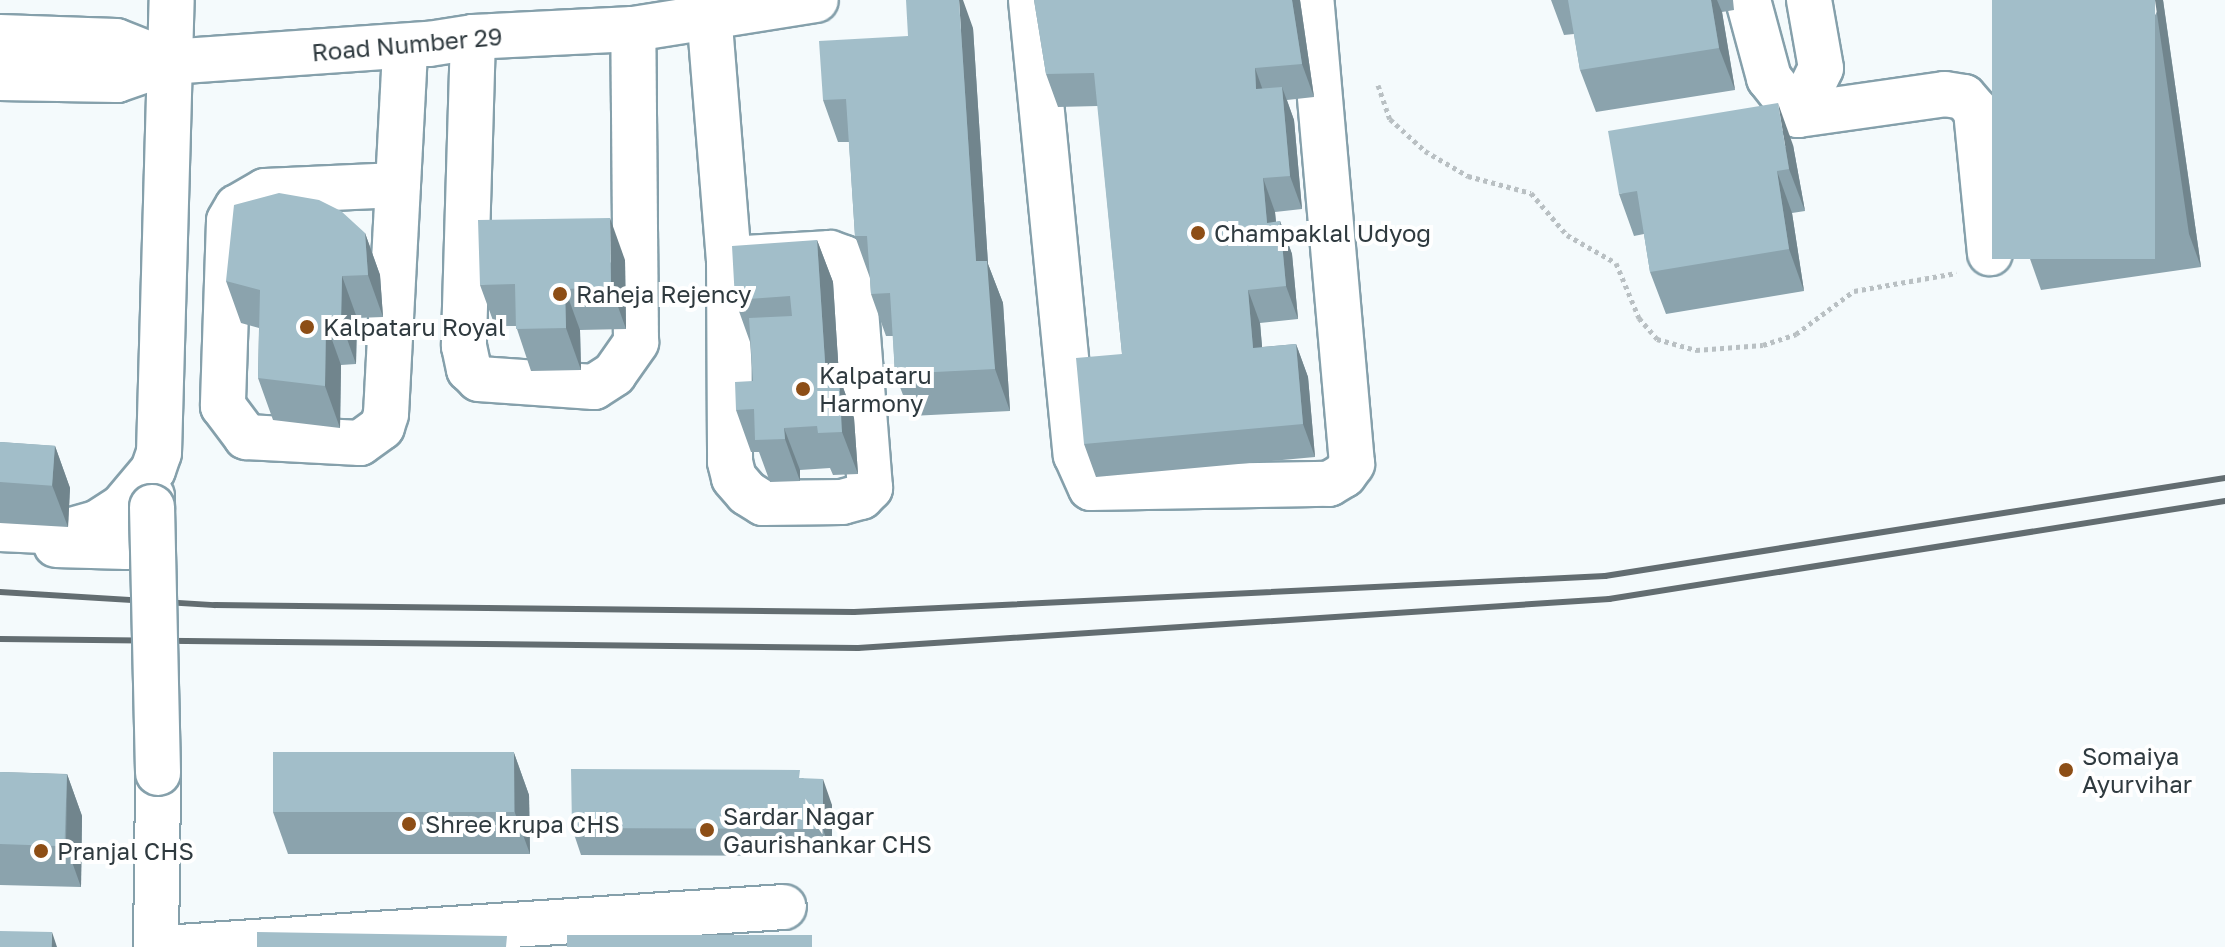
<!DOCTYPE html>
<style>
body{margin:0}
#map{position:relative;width:2225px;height:947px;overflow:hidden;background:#f4fafc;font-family:"Golos Text",sans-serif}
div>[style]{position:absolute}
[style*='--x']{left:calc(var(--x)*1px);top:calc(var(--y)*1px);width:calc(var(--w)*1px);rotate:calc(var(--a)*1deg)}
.path>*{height:5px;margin-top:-2.5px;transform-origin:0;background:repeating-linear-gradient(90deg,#b9c0c3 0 4px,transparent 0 8px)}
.roads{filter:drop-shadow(2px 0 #85a0ab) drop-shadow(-2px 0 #85a0ab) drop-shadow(0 2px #85a0ab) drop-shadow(0 -2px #85a0ab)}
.minor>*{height:44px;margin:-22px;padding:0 22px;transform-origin:22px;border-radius:22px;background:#fff}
.major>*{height:44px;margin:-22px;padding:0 22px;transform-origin:22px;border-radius:22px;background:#fff}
.rail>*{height:6px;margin:-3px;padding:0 3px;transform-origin:3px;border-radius:3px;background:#636d71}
.bridges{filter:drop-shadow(2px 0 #85a0ab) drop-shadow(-2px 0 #85a0ab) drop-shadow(0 2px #85a0ab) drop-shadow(0 -2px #85a0ab)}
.minor-bridge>*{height:44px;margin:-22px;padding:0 22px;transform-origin:22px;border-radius:22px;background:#fff}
.wall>*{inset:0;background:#8ba3ad}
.shaded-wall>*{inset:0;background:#71858d}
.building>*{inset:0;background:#a2bec9;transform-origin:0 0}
.dots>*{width:22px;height:22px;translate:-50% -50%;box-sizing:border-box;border:4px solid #fff;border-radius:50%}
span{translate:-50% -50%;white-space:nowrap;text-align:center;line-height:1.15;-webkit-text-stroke:8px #fff;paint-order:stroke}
.street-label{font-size:24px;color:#2f3a3f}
.poi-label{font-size:24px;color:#2f3a3f}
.left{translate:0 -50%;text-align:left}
</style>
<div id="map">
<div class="path">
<i style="--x:1378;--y:85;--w:36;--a:71"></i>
<i style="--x:1390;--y:119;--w:47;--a:42.4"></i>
<i style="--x:1425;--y:151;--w:50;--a:30.2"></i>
<i style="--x:1468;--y:176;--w:65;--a:15.1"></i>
<i style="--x:1531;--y:193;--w:55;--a:49.4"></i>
<i style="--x:1567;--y:235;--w:56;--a:29.7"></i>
<i style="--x:1616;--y:263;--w:60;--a:67.3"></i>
<i style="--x:1639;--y:318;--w:28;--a:49"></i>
<i style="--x:1657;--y:339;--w:41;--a:15.8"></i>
<i style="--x:1696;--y:350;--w:67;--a:-4.3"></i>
<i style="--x:1763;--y:345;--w:35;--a:-18"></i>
<i style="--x:1796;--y:334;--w:72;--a:-36.6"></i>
<i style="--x:1854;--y:291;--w:104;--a:-10"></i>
</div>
<div class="roads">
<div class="minor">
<i style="--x:708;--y:0;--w:260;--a:85.4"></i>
<i style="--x:729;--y:259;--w:203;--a:89.7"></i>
<i style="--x:730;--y:462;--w:16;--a:76"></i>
<i style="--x:734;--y:478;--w:20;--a:49"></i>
<i style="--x:747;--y:493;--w:19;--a:32"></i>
<i style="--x:763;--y:503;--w:79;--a:-0.7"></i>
<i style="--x:842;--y:502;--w:20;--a:-15"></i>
<i style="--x:861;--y:497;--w:13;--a:-45"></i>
<i style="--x:870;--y:488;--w:219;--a:-94.5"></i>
<i style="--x:853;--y:270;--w:15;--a:-127"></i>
<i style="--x:844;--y:258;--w:15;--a:-160"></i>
<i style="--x:830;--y:253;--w:101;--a:176.6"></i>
<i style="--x:1031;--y:0;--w:457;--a:84.4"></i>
<i style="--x:1076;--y:455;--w:36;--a:66"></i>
<i style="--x:1091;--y:488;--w:238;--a:-1"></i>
<i style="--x:1329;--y:484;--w:17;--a:-31"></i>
<i style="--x:1344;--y:475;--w:14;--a:-54"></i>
<i style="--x:1352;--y:464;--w:466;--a:-95"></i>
<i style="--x:1748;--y:0;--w:81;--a:74.9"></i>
<i style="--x:1769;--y:78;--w:47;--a:51.9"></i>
<i style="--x:1798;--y:115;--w:52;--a:-63.9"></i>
<i style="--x:1821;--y:68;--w:69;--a:-100"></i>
<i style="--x:473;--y:37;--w:309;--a:91.7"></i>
<i style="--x:464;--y:346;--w:24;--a:78"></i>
<i style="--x:469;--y:369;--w:14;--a:45"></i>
<i style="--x:479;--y:379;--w:115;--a:4"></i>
<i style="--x:594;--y:387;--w:24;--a:-33"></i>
<i style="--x:614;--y:374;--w:39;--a:-55"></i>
<i style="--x:636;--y:342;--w:313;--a:-90.5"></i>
<i style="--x:1798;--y:115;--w:148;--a:-8.1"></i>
<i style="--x:1945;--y:94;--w:19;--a:9"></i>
<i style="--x:1964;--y:97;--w:18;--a:49"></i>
<i style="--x:1976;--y:111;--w:143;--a:84.4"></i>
<i style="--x:398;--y:185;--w:133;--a:177.4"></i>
<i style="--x:265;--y:191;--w:32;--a:150"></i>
<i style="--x:237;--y:207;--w:16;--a:120"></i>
<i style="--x:229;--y:221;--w:185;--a:91.9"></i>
<i style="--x:223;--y:406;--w:39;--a:53"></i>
<i style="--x:246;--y:437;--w:114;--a:3"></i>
<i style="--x:360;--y:443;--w:27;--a:-36"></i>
<i style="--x:382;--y:427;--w:14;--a:-73"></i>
<i style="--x:386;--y:414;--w:368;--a:-87"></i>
<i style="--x:0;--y:529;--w:65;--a:2.6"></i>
<i style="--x:65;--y:532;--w:33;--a:-16"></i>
<i style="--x:97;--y:523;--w:30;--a:-33"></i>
<i style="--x:122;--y:507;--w:48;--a:-50"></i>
<i style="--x:153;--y:470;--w:18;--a:-71"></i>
<i style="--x:159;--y:453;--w:453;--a:-88.4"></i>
<i style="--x:56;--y:545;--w:71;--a:1.6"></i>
<i style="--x:127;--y:547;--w:26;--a:-88"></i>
<i style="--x:128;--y:521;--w:28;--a:-30"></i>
<i style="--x:152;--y:507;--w:11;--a:-90"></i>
<i style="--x:156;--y:947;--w:174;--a:-89.3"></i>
<i style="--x:179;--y:947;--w:606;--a:-3.78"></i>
</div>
<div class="major">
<i style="--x:0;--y:37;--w:116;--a:2"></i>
<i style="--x:116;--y:41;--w:57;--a:21.6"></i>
<i style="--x:0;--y:78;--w:117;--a:1"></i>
<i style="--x:117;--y:80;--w:55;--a:-19.1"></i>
<i style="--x:169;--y:62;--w:261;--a:-4"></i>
<i style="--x:429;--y:44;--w:45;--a:-9"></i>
<i style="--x:473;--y:37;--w:160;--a:-2.9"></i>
<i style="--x:633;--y:29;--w:185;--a:-9"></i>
</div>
</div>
<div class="rail">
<i style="--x:0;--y:592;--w:215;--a:3.5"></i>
<i style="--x:215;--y:605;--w:639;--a:0.63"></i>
<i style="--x:854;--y:612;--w:752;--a:-2.74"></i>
<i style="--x:1605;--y:576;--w:628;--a:-8.98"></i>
<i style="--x:0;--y:639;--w:858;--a:0.6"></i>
<i style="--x:858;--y:648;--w:753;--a:-3.73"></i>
<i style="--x:1609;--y:599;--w:624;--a:-9.04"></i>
</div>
<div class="bridges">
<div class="minor-bridge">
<i style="--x:152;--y:507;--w:266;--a:88.7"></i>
</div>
</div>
<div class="wall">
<i style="clip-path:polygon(1034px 0,1300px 0,1314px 97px,1287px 100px,1294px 120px,1302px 209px,1275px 212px,1276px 222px,1280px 221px,1292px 254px,1298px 319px,1260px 323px,1262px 347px,1296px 344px,1308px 377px,1315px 457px,1096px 477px,1084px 444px,1122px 354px,1098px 106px,1058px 107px,1046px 74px)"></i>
<i style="clip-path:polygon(1551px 0,1733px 0,1734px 10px,1722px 12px,1735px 90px,1596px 112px,1580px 70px,1574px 34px,1564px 35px)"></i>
<i style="clip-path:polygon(2163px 0,2201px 267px,2041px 290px,2029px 256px)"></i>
<i style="clip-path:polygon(973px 28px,988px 264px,1003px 303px,1010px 411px,911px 416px,895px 374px,893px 336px,886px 336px,871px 294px,870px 278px,855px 236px,849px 142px,838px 142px,823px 100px,908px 36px)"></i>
<i style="clip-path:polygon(1793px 145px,1805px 211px,1792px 213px,1804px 291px,1666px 314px,1650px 272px,1644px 234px,1634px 236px,1619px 194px)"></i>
<i style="clip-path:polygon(365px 233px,380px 275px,383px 317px,357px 318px,356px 364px,341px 365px,340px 428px,273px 420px,258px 378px,259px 328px,241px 323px,226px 281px)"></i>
<i style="clip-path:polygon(817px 240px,833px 282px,839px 376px,854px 418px,858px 474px,833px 475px,830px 468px,800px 470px,800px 481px,770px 482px,759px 452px,751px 452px,736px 410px,753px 381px,750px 342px,735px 300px)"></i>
<i style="clip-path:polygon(625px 260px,626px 329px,580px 330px,581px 370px,531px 371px,516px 326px,495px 326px,480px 285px)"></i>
<i style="clip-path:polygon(0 442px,55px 446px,70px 488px,68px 527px,0 523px)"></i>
<i style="clip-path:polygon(514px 753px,529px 795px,530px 854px,288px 854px,273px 812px)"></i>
<i style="clip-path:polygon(0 772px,67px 774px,82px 816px,81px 887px,0 885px)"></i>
<i style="clip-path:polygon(803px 778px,832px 805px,832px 856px,581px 855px,572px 828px)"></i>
</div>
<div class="shaded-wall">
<i style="clip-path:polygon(959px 0,963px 0,973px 28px,988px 264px,1003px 303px,1010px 411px,995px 369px,976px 261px)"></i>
<i style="clip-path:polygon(1292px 0,1300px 0,1314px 97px,1302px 64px)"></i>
<i style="clip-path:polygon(1711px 0,1717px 0,1722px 12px,1735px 90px,1719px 48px)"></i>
<i style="clip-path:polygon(2155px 0,2163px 0,2201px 267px,2189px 234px)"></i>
<i style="clip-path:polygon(1255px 68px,1267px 102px,1256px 89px)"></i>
<i style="clip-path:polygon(1282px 87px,1294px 120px,1302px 209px,1290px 176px)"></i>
<i style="clip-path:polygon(1778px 103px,1793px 145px,1805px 211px,1789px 169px)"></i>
<i style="clip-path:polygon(1777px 171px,1792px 213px,1804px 291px,1789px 249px)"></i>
<i style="clip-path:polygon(1263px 178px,1275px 212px,1279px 256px,1267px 223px)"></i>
<i style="clip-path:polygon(610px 218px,625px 260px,626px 329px,611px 287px)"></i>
<i style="clip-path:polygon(1280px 221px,1292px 254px,1298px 319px,1286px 286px)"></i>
<i style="clip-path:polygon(365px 233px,380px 275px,383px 317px,368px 275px)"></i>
<i style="clip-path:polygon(817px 240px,833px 282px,839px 376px,854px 418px,858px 474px,842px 432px,826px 377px)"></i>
<i style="clip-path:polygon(342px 276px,357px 318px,356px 364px,341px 322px)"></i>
<i style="clip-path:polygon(565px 289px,580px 330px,581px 370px,566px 328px)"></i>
<i style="clip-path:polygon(1248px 290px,1260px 323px,1265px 381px,1253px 348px)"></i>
<i style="clip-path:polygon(326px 323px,341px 365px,340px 428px,325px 386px)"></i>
<i style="clip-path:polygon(1296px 344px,1308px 377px,1315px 457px,1303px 424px)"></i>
<i style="clip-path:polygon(784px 428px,800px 470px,800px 481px,785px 439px)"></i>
<i style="clip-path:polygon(55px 446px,70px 488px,68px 527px,52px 485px)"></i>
<i style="clip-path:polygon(514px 753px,529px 795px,530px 854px,515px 813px)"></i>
<i style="clip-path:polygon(67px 774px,82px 816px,81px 887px,66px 845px)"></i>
<i style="clip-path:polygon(823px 779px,832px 805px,832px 856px,823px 829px)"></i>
<i style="clip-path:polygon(52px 932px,57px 947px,51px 947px)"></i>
</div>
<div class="building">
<i style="clip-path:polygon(906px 0,959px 0,976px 261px,987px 261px,995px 369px,895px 374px,890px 293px,871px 294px,867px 236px,855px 236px,846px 99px,823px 100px,819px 41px,908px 36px)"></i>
<i style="clip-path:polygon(1034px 0,1292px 0,1302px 64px,1255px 68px,1256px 89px,1282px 87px,1290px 176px,1263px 178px,1267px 223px,1280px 221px,1286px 286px,1248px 290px,1253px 348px,1296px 344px,1303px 424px,1084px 444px,1076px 358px,1122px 354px,1094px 73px,1046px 74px)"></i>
<i style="clip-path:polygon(1568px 0,1711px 0,1719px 48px,1580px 70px)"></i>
<i style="left:1992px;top:0;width:163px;height:259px"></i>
<i style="clip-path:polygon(1778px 103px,1789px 169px,1777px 171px,1789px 249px,1650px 272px,1637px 191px,1619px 194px,1608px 131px)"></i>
<i style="clip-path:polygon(279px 193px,319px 200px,341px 211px,365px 233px,368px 275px,342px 276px,341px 322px,326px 323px,325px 386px,258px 378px,260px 290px,226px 281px,234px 205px)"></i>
<i style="clip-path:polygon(610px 218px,611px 287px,565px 289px,566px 328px,516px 329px,515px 284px,480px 285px,478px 220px)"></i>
<i style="clip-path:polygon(817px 240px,826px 377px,839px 376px,842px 432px,818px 433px,817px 426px,784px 428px,785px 439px,755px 440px,754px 409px,736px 410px,735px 382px,753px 381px,749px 318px,792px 316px,790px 296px,735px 300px,732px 246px)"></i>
<i style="left:0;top:442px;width:55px;height:40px;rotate:4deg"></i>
<i style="left:273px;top:752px;width:241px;height:60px"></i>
<i style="clip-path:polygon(571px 769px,800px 770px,799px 778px,823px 779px,823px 829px,572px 828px)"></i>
<i style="left:0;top:772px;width:67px;height:72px;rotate:2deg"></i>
<i style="left:0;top:931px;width:52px;height:16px;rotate:1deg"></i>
<i style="clip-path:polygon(257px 932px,507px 936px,506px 947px,257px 947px)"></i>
<i style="left:812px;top:935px;width:12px;height:245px;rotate:90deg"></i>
</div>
<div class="dots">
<i style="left:1198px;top:233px;background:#8d4e16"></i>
<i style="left:560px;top:294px;background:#8d4e16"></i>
<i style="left:307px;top:327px;background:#8d4e16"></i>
<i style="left:803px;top:389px;background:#8d4e16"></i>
<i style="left:2066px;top:770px;background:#8d4e16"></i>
<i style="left:409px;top:824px;background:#8d4e16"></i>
<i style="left:707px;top:830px;background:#8d4e16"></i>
<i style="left:41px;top:851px;background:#8d4e16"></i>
</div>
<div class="street-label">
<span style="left:407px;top:44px;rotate:-5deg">Road Number 29</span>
</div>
<div class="poi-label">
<span class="left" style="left:1214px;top:233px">Champaklal Udyog</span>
<span class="left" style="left:576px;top:294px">Raheja Rejency</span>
<span class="left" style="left:323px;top:327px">Kalpataru Royal</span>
<span class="left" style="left:819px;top:389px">Kalpataru<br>Harmony</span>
<span class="left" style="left:2082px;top:770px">Somaiya<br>Ayurvihar</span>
<span class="left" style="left:723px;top:830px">Sardar Nagar<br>Gaurishankar CHS</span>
<span class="left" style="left:425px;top:824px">Shree krupa CHS</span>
<span class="left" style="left:57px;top:851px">Pranjal CHS</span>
</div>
</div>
